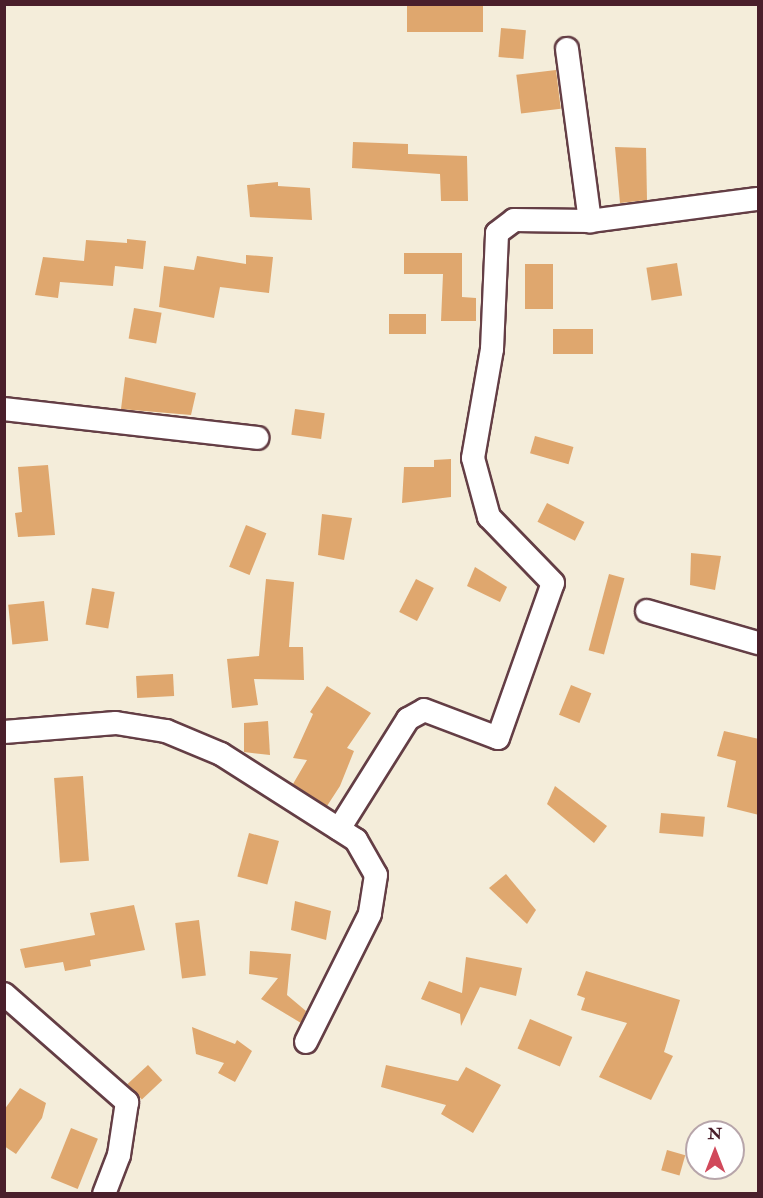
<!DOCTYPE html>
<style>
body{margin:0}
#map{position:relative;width:763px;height:1198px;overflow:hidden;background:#f4edda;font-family:"IM FELL Double Pica",serif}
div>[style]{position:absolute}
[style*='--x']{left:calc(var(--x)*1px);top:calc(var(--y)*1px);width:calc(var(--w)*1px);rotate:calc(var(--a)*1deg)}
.building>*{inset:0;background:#dfa76e;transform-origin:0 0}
.roads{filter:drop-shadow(2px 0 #643e45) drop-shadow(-2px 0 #643e45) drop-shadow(0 2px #643e45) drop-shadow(0 -2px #643e45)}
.minor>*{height:22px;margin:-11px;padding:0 11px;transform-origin:11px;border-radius:11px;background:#fff}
span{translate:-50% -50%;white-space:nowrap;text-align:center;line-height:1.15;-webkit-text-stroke:6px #fff;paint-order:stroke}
.frame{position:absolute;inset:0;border:6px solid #4a1f2b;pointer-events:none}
.north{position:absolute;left:685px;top:1120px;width:60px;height:60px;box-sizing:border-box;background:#fff;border:2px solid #b7a5aa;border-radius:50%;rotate:0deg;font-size:16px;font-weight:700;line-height:24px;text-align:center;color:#4a1f2b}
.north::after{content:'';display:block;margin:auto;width:21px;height:27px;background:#d1495b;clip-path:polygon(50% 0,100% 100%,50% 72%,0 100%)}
</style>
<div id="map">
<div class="building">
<i style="left:407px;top:4px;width:76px;height:28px"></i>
<i style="left:501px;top:28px;width:25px;height:29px;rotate:5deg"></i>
<i style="left:556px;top:70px;width:39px;height:40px;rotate:83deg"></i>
<i style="clip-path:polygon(353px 142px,408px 144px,408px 154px,467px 156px,468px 201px,441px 201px,440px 174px,352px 168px)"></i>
<i style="clip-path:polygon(615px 147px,646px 148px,647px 200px,620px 203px)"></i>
<i style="clip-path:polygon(278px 182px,278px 186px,310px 188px,312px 220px,250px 217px,247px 185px)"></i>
<i style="clip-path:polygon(127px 239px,146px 241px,143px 269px,115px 266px,113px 286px,60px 282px,58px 298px,35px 295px,43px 257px,84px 261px,86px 240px,127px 243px)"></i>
<i style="clip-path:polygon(404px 253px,462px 253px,462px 297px,476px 298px,476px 321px,441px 321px,443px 274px,404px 274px)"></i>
<i style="clip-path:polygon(246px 255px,273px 257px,269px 293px,220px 287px,214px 318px,159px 307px,164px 266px,194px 270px,197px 256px,246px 264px)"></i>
<i style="left:677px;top:263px;width:33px;height:31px;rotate:81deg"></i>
<i style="left:525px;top:264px;width:28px;height:45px"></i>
<i style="left:134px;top:308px;width:28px;height:31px;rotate:10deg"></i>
<i style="left:389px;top:314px;width:37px;height:20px"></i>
<i style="left:553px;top:329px;width:40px;height:25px"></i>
<i style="clip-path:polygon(125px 377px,196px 393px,191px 415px,121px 409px)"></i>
<i style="left:295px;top:409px;width:30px;height:26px;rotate:8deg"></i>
<i style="left:535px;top:436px;width:40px;height:18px;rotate:16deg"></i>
<i style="clip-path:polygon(451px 459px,451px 497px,402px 503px,404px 467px,434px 467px,434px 460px)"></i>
<i style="clip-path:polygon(48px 465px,55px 535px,18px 537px,15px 513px,22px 512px,18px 467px)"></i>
<i style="left:547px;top:503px;width:42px;height:21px;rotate:27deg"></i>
<i style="clip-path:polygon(322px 514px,352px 518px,344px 560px,318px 555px)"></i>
<i style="left:246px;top:525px;width:22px;height:45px;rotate:22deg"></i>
<i style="clip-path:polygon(691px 553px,721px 556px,715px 590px,690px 585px)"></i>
<i style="clip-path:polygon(475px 567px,507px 587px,500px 602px,467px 586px)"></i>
<i style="left:609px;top:574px;width:16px;height:79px;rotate:15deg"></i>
<i style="clip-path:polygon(266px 579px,294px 582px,289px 647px,303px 647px,304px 680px,254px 679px,258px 705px,232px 708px,227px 659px,259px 656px)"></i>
<i style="left:416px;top:579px;width:20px;height:37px;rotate:27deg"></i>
<i style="left:92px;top:588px;width:23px;height:37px;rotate:10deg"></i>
<i style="left:44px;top:601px;width:40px;height:36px;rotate:84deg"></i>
<i style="left:173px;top:674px;width:22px;height:37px;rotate:87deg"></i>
<i style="left:571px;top:685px;width:22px;height:32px;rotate:22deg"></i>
<i style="clip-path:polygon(327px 686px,371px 713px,347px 748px,354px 751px,340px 786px,327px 806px,293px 784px,307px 760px,293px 758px,313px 714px,310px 712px)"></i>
<i style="clip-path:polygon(268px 721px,270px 755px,244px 752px,244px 723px)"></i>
<i style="clip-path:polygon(724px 731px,759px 739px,759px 815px,727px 807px,736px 761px,717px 756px)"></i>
<i style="left:83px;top:776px;width:85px;height:29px;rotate:86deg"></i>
<i style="clip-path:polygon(555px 786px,607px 826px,594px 843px,547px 804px)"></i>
<i style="left:661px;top:813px;width:44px;height:20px;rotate:5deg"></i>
<i style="left:249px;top:833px;width:31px;height:45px;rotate:15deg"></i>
<i style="clip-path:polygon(506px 874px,536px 910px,527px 924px,489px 888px)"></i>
<i style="clip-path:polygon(295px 901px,331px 911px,326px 940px,291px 930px)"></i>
<i style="clip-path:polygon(134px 905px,145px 950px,90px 960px,91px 966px,65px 971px,63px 962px,25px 968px,20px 949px,95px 935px,90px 913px)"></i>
<i style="left:199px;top:920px;width:56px;height:24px;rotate:83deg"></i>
<i style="clip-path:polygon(250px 951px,291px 954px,287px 995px,306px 1011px,301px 1023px,261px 999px,278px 978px,249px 974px)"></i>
<i style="clip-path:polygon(466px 957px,522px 968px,516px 996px,480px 987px,461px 1026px,460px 1014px,421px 999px,429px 981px,462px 993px)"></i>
<i style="clip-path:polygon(586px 971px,680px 1000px,664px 1052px,673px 1056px,651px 1100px,599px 1077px,627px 1023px,581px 1010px,585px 998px,577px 995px)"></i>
<i style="left:530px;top:1019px;width:46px;height:32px;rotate:23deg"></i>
<i style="clip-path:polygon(192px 1027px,235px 1044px,237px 1040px,252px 1051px,235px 1082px,218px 1073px,224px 1063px,196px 1054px)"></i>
<i style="left:148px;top:1065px;width:21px;height:28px;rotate:47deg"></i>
<i style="clip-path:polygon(386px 1065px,458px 1081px,466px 1067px,501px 1085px,473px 1133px,441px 1114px,446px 1105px,381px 1087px)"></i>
<i style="clip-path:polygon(20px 1088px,46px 1103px,42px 1118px,16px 1154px,4px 1146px,4px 1110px)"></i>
<i style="left:71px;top:1128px;width:29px;height:54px;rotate:22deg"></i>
<i style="left:667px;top:1150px;width:19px;height:21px;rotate:16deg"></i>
</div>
<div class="roads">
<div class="minor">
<i style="--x:567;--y:49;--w:174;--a:82.4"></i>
<i style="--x:4;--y:409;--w:255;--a:6.5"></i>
<i style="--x:647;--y:611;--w:116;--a:16.1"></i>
<i style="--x:4;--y:732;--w:112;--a:-4.6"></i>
<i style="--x:116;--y:723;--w:51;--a:9.1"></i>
<i style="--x:166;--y:731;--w:60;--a:22.7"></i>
<i style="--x:221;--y:754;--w:160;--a:32.5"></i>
<i style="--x:356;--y:840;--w:40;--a:60.3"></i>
<i style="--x:376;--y:875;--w:39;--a:99"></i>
<i style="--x:370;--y:914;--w:143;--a:116.6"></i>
<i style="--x:339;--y:829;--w:130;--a:-57.9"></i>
<i style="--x:408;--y:719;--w:18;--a:-29"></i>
<i style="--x:424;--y:710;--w:79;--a:20.7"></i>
<i style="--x:498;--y:738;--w:164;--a:-70.5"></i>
<i style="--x:553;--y:583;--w:92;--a:-134.1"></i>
<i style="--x:489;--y:517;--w:61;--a:-105.2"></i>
<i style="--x:473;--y:458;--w:111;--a:-80.1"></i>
<i style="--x:492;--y:349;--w:116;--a:-87.5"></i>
<i style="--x:497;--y:233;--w:21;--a:-37"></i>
<i style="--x:514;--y:220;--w:76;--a:0.8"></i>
<i style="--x:590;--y:221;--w:169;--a:-7.5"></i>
<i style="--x:4;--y:994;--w:164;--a:41.3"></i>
<i style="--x:127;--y:1102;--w:54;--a:98.6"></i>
<i style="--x:119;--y:1155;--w:42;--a:111"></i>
</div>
</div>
<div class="frame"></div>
<div class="north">N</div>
</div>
